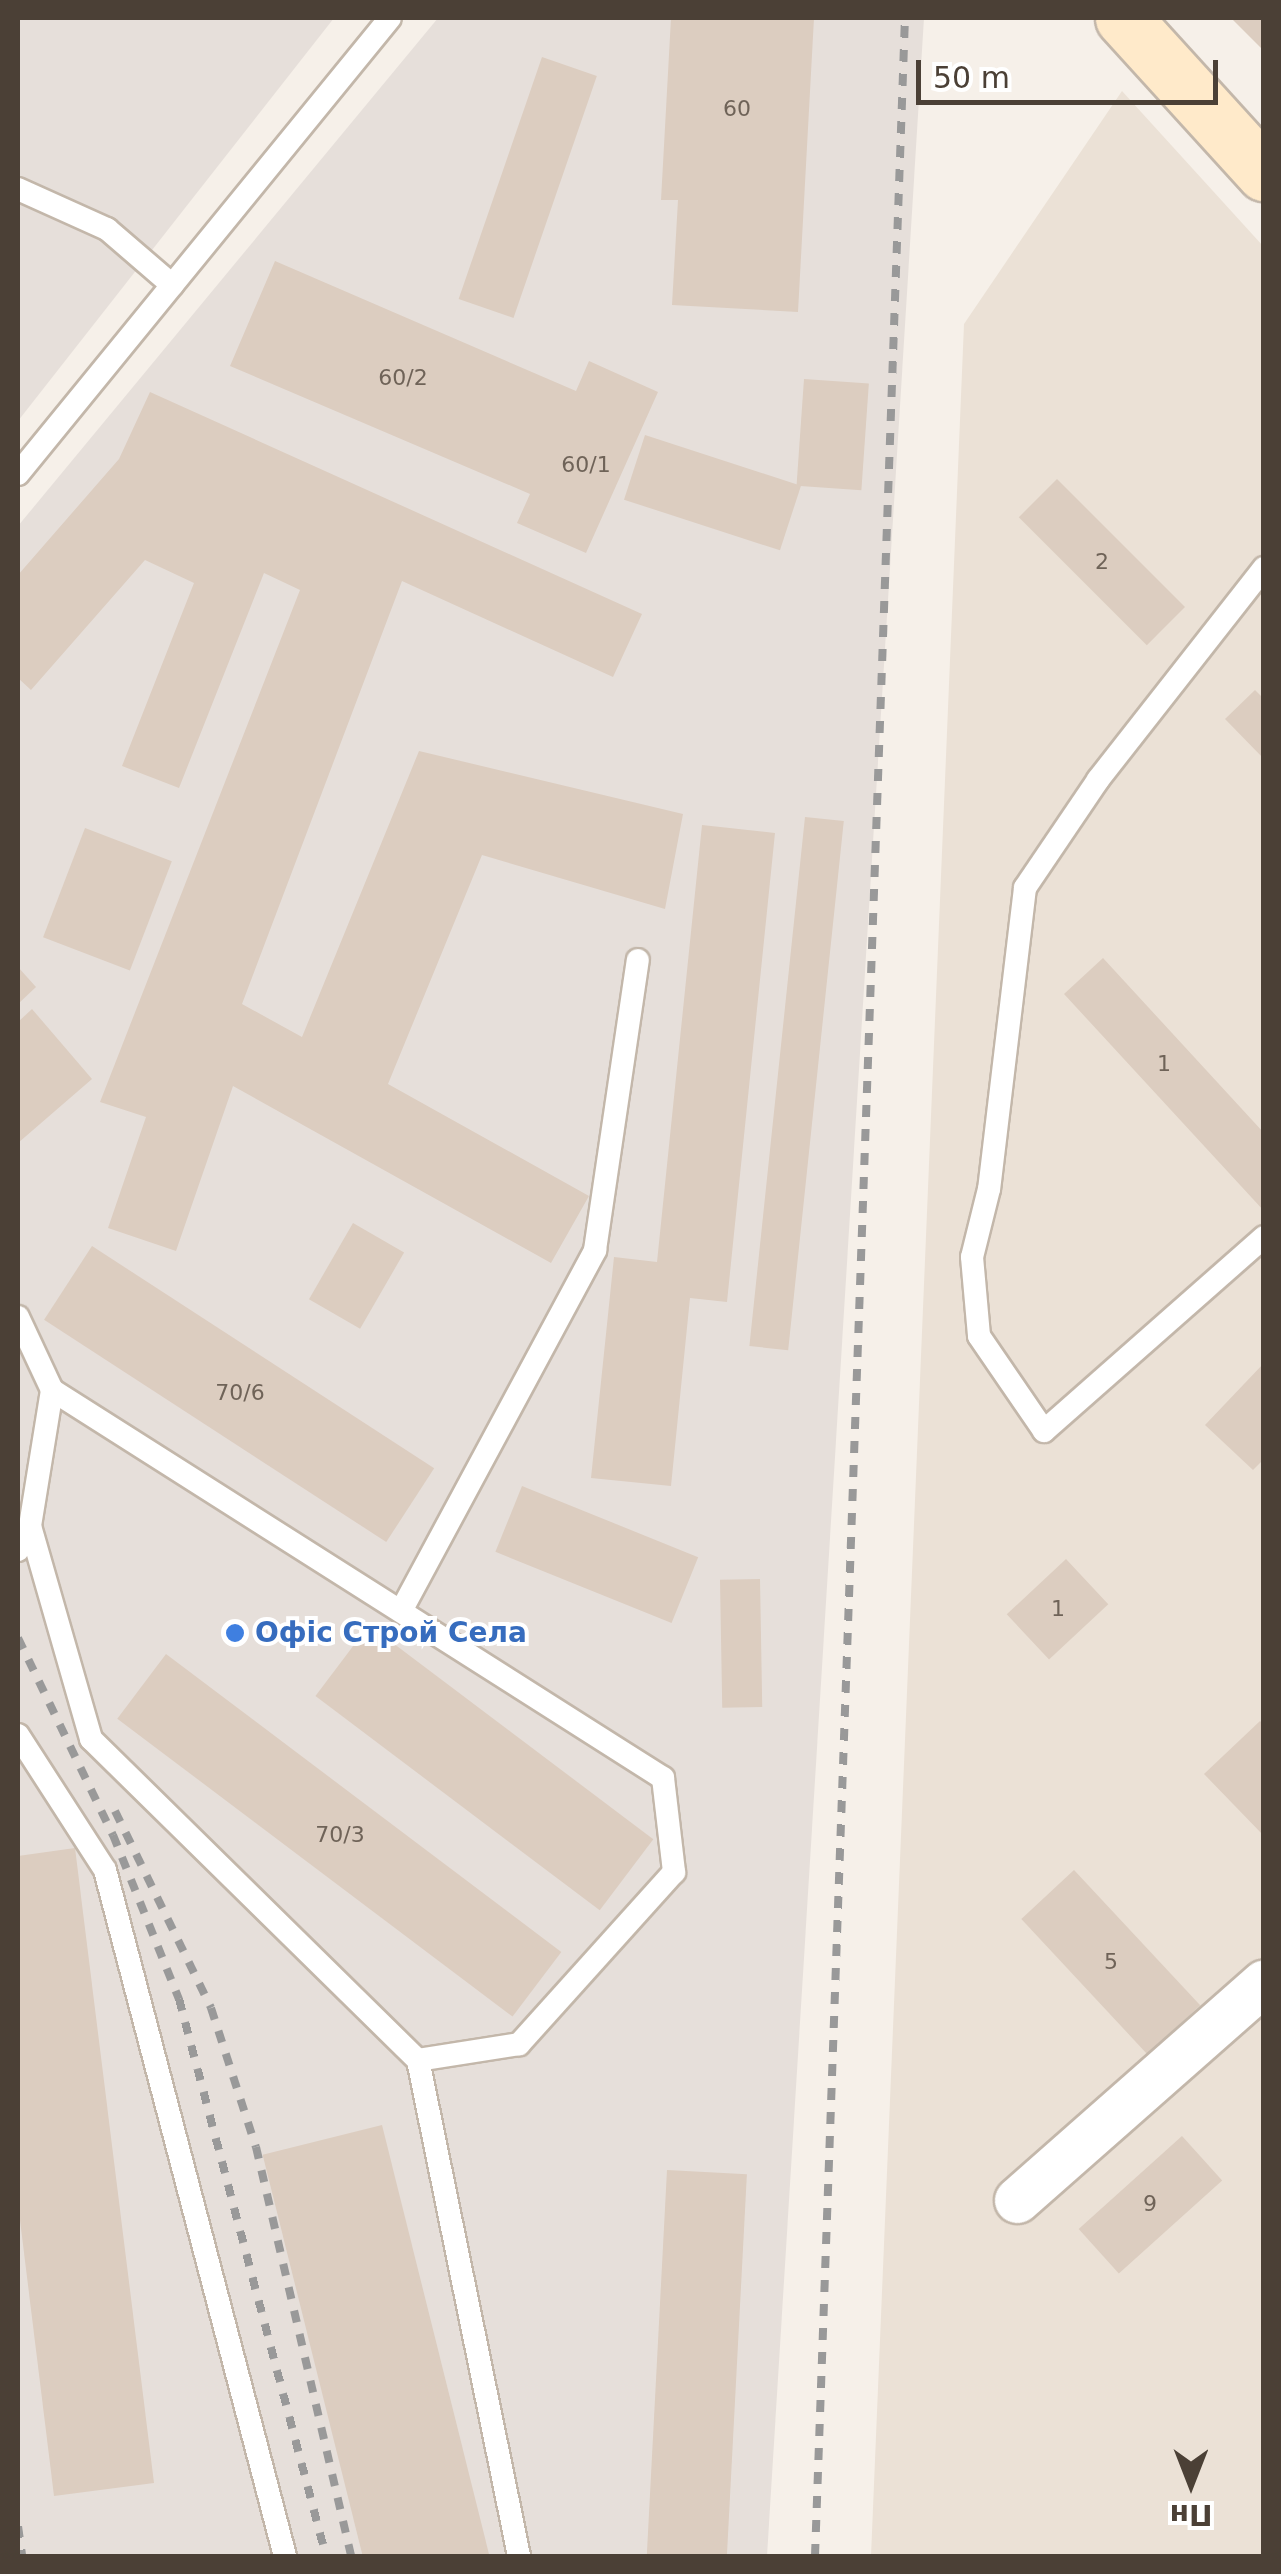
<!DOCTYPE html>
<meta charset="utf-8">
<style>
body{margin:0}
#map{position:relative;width:1281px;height:2574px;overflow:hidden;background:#f6f0e9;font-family:"DejaVu Sans",sans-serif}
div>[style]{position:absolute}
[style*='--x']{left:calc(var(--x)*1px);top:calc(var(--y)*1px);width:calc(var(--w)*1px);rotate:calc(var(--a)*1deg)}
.residential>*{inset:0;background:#ebe1d6}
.industrial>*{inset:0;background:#e6dfda}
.building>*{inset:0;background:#dccdc0;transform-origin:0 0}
.roads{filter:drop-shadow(2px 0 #c3b7aa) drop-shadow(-2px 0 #c3b7aa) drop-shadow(0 2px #c3b7aa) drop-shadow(0 -2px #c3b7aa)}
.lane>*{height:22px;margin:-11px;padding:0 11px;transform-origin:11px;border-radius:11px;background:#fff}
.street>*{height:45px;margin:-22.5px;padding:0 22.5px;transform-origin:22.5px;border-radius:22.5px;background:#fff}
.secondary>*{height:55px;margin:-27.5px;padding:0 27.5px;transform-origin:27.5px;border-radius:27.5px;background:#ffeaca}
.rail>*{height:8px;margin-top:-4px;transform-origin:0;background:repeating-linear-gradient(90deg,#999 0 12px,transparent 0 24px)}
.dots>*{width:28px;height:28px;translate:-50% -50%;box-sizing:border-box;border:5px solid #fff;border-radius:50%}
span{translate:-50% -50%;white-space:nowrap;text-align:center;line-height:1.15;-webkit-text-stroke:8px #fff;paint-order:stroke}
.number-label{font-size:22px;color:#6f6358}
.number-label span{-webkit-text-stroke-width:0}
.shop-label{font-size:28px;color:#366cbe;font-weight:700}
.left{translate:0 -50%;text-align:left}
.frame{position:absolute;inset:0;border:20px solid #4b4036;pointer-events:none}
.north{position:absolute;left:1141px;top:2434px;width:100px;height:100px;-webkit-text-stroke:8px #fff;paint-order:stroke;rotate:180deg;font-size:28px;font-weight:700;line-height:40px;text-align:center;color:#4b4036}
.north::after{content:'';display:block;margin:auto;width:35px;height:45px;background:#4b4036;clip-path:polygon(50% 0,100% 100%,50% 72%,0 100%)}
.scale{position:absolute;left:916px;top:60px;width:302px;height:45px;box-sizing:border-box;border:5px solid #4b4036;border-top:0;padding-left:12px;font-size:30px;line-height:35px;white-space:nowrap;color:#4b4036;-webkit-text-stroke:8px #fff;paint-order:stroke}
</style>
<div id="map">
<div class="residential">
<i style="clip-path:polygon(1122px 91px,1263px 246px,1263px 2556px,871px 2556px,964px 324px)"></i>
</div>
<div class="industrial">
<i style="clip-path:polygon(18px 18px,334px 18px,18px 421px)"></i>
<i style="clip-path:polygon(438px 18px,924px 18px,767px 2556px,18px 2556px,18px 526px)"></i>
</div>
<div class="building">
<i style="clip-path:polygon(671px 18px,814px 18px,798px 312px,672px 305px,678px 200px,661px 200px)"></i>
<i style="clip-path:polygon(1231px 18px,1264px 18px,1264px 45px,1261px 48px)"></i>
<i style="left:542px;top:57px;width:58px;height:256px;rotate:19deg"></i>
<i style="clip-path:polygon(275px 261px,576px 391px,589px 361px,658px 392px,586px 553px,517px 523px,530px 494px,230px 366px)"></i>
<i style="left:804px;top:379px;width:65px;height:107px;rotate:4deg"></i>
<i style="clip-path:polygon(150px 392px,642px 614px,613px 677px,402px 581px,242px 1004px,302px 1037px,419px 751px,683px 814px,665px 909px,482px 855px,388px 1084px,589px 1196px,551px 1263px,233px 1086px,176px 1251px,108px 1228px,146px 1117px,100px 1102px,300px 590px,264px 573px,179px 788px,122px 766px,194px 583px,145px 560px,31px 690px,18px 678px,18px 575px,119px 459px)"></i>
<i style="left:645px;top:435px;width:164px;height:68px;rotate:18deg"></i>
<i style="left:1057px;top:479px;width:181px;height:54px;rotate:45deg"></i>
<i style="clip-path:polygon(1255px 690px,1264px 699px,1264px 759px,1225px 719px)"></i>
<i style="left:805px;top:817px;width:39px;height:532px;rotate:6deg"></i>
<i style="clip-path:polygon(702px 825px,775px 833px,727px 1302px,690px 1298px,671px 1486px,591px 1478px,614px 1257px,657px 1262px)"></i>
<i style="left:85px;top:828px;width:93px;height:117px;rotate:21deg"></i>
<i style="clip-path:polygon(1103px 958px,1264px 1133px,1264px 1211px,1064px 994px)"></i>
<i style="clip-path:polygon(18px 967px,36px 987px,18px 1004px)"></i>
<i style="clip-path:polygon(32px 1009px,92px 1079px,18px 1143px,18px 1022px)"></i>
<i style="left:353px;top:1223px;width:59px;height:88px;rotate:30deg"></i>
<i style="left:92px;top:1246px;width:408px;height:88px;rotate:33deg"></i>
<i style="clip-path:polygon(1264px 1363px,1264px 1459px,1253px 1470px,1205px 1425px)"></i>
<i style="left:522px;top:1486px;width:190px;height:71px;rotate:22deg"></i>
<i style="left:1066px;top:1559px;width:62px;height:81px;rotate:47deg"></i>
<i style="left:760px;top:1579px;width:128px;height:40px;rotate:89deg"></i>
<i style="left:369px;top:1625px;width:356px;height:89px;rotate:37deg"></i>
<i style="left:166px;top:1654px;width:495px;height:81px;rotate:37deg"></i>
<i style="clip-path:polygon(1260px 1721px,1264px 1725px,1264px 1836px,1204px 1774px)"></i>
<i style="clip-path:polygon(75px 1848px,154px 2483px,54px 2496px,18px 2204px,18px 1856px)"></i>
<i style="left:1074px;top:1870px;width:185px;height:72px;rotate:47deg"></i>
<i style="left:382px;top:2125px;width:444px;height:123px;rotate:76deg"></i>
<i style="left:1182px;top:2136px;width:60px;height:139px;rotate:48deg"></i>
<i style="left:667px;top:2170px;width:80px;height:386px;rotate:3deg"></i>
</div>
<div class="roads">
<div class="lane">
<i style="--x:18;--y:189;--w:98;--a:24.2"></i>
<i style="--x:107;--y:229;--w:86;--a:40.7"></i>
<i style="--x:18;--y:474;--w:588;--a:-50.79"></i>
<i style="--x:1264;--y:568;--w:269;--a:128.1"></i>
<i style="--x:1098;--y:780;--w:130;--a:124.1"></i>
<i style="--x:1025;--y:888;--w:303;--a:96.8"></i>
<i style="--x:989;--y:1189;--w:70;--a:104"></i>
<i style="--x:972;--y:1257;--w:79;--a:84.9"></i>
<i style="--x:979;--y:1336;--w:115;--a:55.6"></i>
<i style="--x:1044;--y:1431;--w:293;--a:-41.4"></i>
<i style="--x:18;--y:1317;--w:81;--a:65"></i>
<i style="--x:52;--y:1390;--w:724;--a:32.42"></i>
<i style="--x:663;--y:1778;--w:95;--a:83.3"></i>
<i style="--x:674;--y:1872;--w:232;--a:132"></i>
<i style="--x:519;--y:2044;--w:102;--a:171"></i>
<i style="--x:30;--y:1526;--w:222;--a:74"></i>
<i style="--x:91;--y:1739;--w:458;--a:44.5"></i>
<i style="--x:418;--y:2060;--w:506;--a:78.49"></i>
<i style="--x:18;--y:1550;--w:27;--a:-63"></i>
<i style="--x:30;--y:1526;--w:138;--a:-80.8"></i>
<i style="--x:401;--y:1611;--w:410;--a:-61.7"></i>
<i style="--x:595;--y:1250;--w:293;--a:-81.6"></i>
<i style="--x:18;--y:1735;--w:161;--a:57.2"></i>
<i style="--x:105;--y:1870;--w:709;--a:75.3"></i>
</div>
<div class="street">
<i style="--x:1017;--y:2200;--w:329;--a:-41.4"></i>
</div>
<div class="secondary">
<i style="--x:1123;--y:18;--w:210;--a:47.7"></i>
</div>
</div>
<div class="rail">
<i style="--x:18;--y:1638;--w:219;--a:64.3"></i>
<i style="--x:113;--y:1835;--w:177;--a:68.1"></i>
<i style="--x:179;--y:1999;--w:576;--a:75.22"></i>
<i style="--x:115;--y:1811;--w:219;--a:64"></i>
<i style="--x:211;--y:2008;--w:146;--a:72.1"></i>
<i style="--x:256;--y:2147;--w:420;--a:76.9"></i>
<i style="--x:18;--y:2526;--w:30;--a:82"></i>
<i style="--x:815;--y:2556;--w:2540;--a:-87.97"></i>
</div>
<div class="dots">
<i style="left:235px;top:1633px;background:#3f7fe0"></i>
</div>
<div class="number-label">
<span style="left:737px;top:109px">60</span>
<span style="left:403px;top:378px">60/2</span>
<span style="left:586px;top:465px">60/1</span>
<span style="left:1102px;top:562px">2</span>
<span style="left:1164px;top:1064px">1</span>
<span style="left:240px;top:1393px">70/6</span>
<span style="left:1058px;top:1609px">1</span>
<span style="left:340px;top:1835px">70/3</span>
<span style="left:1111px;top:1962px">5</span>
<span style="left:1150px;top:2204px">9</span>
</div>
<div class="shop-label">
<span class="left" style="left:255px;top:1633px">Офіс Строй Села</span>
</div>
<div class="frame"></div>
<div class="north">Пн</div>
<div class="scale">50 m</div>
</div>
